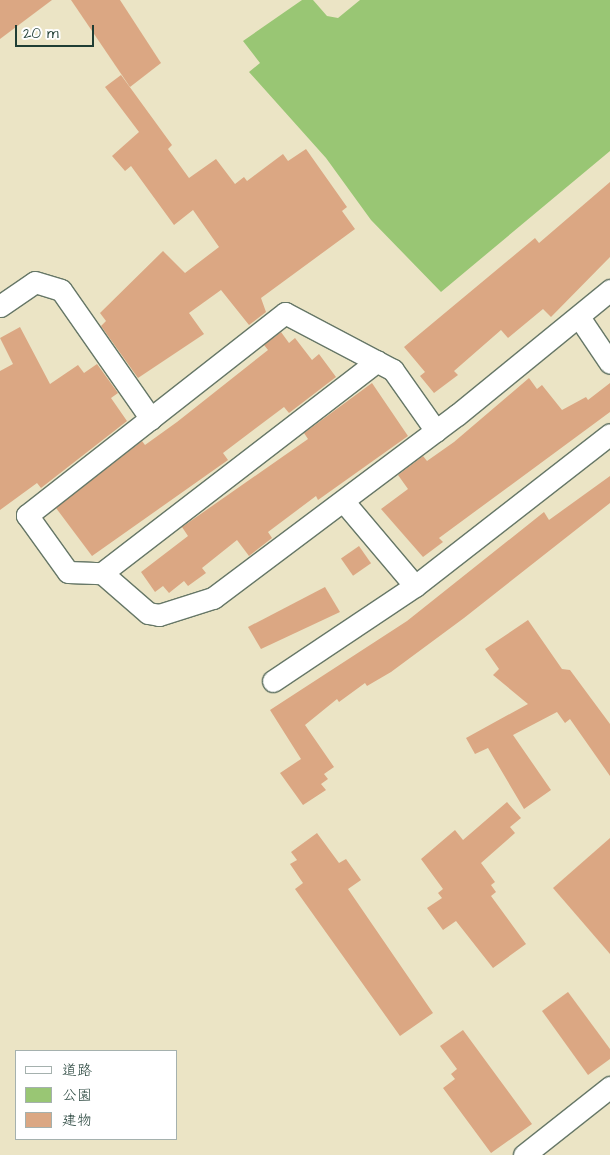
<!DOCTYPE html>
<meta charset="utf-8">
<style>
body{margin:0}
#map{position:relative;width:610px;height:1155px;overflow:hidden;background:#ebe4c5;font-family:"Architects Daughter","Klee One",sans-serif}
div>[style]{position:absolute}
[style*='--x']{left:calc(var(--x)*1px);top:calc(var(--y)*1px);width:calc(var(--w)*1px);rotate:calc(var(--a)*1deg)}
.green>*{inset:0;background:#99c674}
.building>*{inset:0;background:#dba783;transform-origin:0 0}
.roads{filter:drop-shadow(1px 0 #667767) drop-shadow(-1px 0 #667767) drop-shadow(0 1px #667767) drop-shadow(0 -1px #667767)}
.street>*{height:21px;margin:-10.5px;padding:0 10.5px;transform-origin:10.5px;border-radius:10.5px;background:#fff}
span{translate:-50% -50%;white-space:nowrap;text-align:center;line-height:1.15;-webkit-text-stroke:5px #fff;paint-order:stroke}
.legend{position:absolute;left:15px;top:1050px;width:162px;height:90px;box-sizing:border-box;background:#fff;border:1px solid #a5b1ae;margin:0;padding:6px 9px;list-style:none;font-size:15px;color:#1f3d34}
.legend li{display:flex;align-items:center;gap:10px;height:25px}
.legend b{width:25px;border:1px solid #a5b1ae}
.scale{position:absolute;left:15px;top:25px;width:79px;height:22px;box-sizing:border-box;border:2px solid #1f3d34;border-top:0;padding-left:6px;font-size:15px;line-height:18px;white-space:nowrap;color:#1f3d34;-webkit-text-stroke:4px #fff;paint-order:stroke}
</style>
<div id="map">
<div class="green">
<i style="clip-path:polygon(302px 0,313px 0,327px 16px,338px 18px,360px 0,610px 0,610px 151px,441px 292px,371px 220px,326px 158px,249px 72px,260px 63px,243px 41px)"></i>
</div>
<div class="building">
<i style="clip-path:polygon(0 0,52px 0,0 39px)"></i>
<i style="clip-path:polygon(71px 0,120px 0,161px 63px,130px 87px)"></i>
<i style="clip-path:polygon(121px 75px,172px 145px,168px 149px,189px 178px,216px 159px,235px 184px,244px 177px,247px 181px,283px 154px,288px 161px,306px 149px,347px 207px,342px 211px,355px 229px,261px 298px,266px 312px,249px 325px,221px 290px,189px 313px,204px 334px,138px 378px,101px 326px,106px 321px,100px 313px,163px 251px,185px 273px,219px 247px,193px 210px,174px 225px,131px 166px,125px 171px,112px 156px,139px 132px,105px 87px)"></i>
<i style="clip-path:polygon(610px 182px,610px 257px,551px 317px,543px 309px,508px 338px,501px 330px,454px 371px,458px 375px,434px 393px,420px 376px,425px 372px,404px 347px,535px 238px,539px 243px)"></i>
<i style="clip-path:polygon(20px 327px,50px 384px,78px 365px,84px 373px,97px 364px,118px 393px,111px 398px,127px 421px,41px 488px,37px 483px,0 510px,0 371px,13px 364px,0 338px)"></i>
<i style="clip-path:polygon(281px 332px,289px 343px,295px 338px,312px 360px,319px 354px,336px 377px,289px 413px,284px 407px,223px 453px,228px 460px,92px 556px,56px 508px,142px 441px,145px 445px,177px 422px,268px 350px,264px 345px)"></i>
<i style="clip-path:polygon(529px 378px,537px 389px,542px 385px,562px 410px,586px 397px,588px 400px,610px 383px,610px 412px,439px 538px,443px 542px,423px 557px,381px 509px,408px 489px,398px 475px,423px 456px,427px 461px,454px 442px)"></i>
<i style="clip-path:polygon(372px 383px,408px 436px,318px 500px,316px 496px,268px 532px,272px 538px,249px 556px,237px 540px,202px 568px,206px 573px,188px 586px,184px 581px,169px 593px,163px 586px,155px 592px,141px 572px,188px 536px,182px 527px,308px 439px,304px 433px)"></i>
<i style="clip-path:polygon(610px 476px,610px 503px,464px 618px,391px 672px,367px 686px,365px 683px,339px 702px,337px 699px,305px 725px,334px 767px,324px 774px,328px 779px,321px 784px,326px 790px,303px 805px,280px 773px,301px 759px,270px 710px,407px 621px,544px 512px,549px 520px)"></i>
<i style="left:359px;top:546px;width:21px;height:22px;rotate:55deg"></i>
<i style="clip-path:polygon(325px 587px,340px 612px,261px 649px,248px 627px)"></i>
<i style="clip-path:polygon(528px 620px,562px 669px,570px 670px,610px 724px,610px 776px,570px 719px,565px 723px,557px 712px,513px 735px,551px 790px,524px 809px,488px 748px,475px 754px,466px 738px,528px 704px,493px 675px,499px 669px,485px 649px)"></i>
<i style="clip-path:polygon(507px 802px,521px 818px,510px 827px,515px 833px,481px 863px,495px 882px,491px 885px,496px 892px,491px 896px,526px 944px,493px 968px,456px 921px,443px 930px,427px 908px,442px 898px,438px 893px,443px 889px,421px 859px,455px 830px,463px 840px)"></i>
<i style="clip-path:polygon(317px 833px,339px 863px,346px 859px,361px 880px,348px 889px,433px 1013px,400px 1036px,295px 889px,303px 883px,290px 864px,297px 860px,291px 852px)"></i>
<i style="clip-path:polygon(610px 838px,610px 954px,553px 888px)"></i>
<i style="clip-path:polygon(568px 992px,610px 1049px,610px 1059px,588px 1075px,542px 1011px)"></i>
<i style="clip-path:polygon(463px 1030px,532px 1124px,491px 1153px,443px 1088px,455px 1079px,451px 1074px,457px 1069px,440px 1046px)"></i>
</div>
<div class="roads">
<div class="street">
<i style="--x:0;--y:306;--w:42;--a:-34.4"></i>
<i style="--x:35;--y:282;--w:27;--a:17"></i>
<i style="--x:61;--y:290;--w:157;--a:55.1"></i>
<i style="--x:579;--y:317;--w:55;--a:56"></i>
<i style="--x:436;--y:431;--w:75;--a:-125.2"></i>
<i style="--x:393;--y:370;--w:122;--a:-152.2"></i>
<i style="--x:285;--y:313;--w:328;--a:141.9"></i>
<i style="--x:27;--y:515;--w:70;--a:54.3"></i>
<i style="--x:68;--y:572;--w:34;--a:2"></i>
<i style="--x:102;--y:573;--w:61;--a:41"></i>
<i style="--x:148;--y:613;--w:11;--a:10"></i>
<i style="--x:159;--y:615;--w:57;--a:-17.5"></i>
<i style="--x:213;--y:598;--w:305;--a:-36.9"></i>
<i style="--x:457;--y:415;--w:198;--a:-39.2"></i>
<i style="--x:344;--y:502;--w:110;--a:49.8"></i>
<i style="--x:102;--y:573;--w:347;--a:-37.6"></i>
<i style="--x:273;--y:681;--w:171;--a:-33.8"></i>
<i style="--x:415;--y:586;--w:247;--a:-37.9"></i>
<i style="--x:524;--y:1155;--w:110;--a:-38.3"></i>
</div>
</div>
<ul class="legend">
<li><b style="height:6px;background:#fff"></b>道路</li>
<li><b style="height:14px;background:#99c674"></b>公園</li>
<li><b style="height:14px;background:#dba783"></b>建物</li>
</ul>
<div class="scale">20 m</div>
</div>
